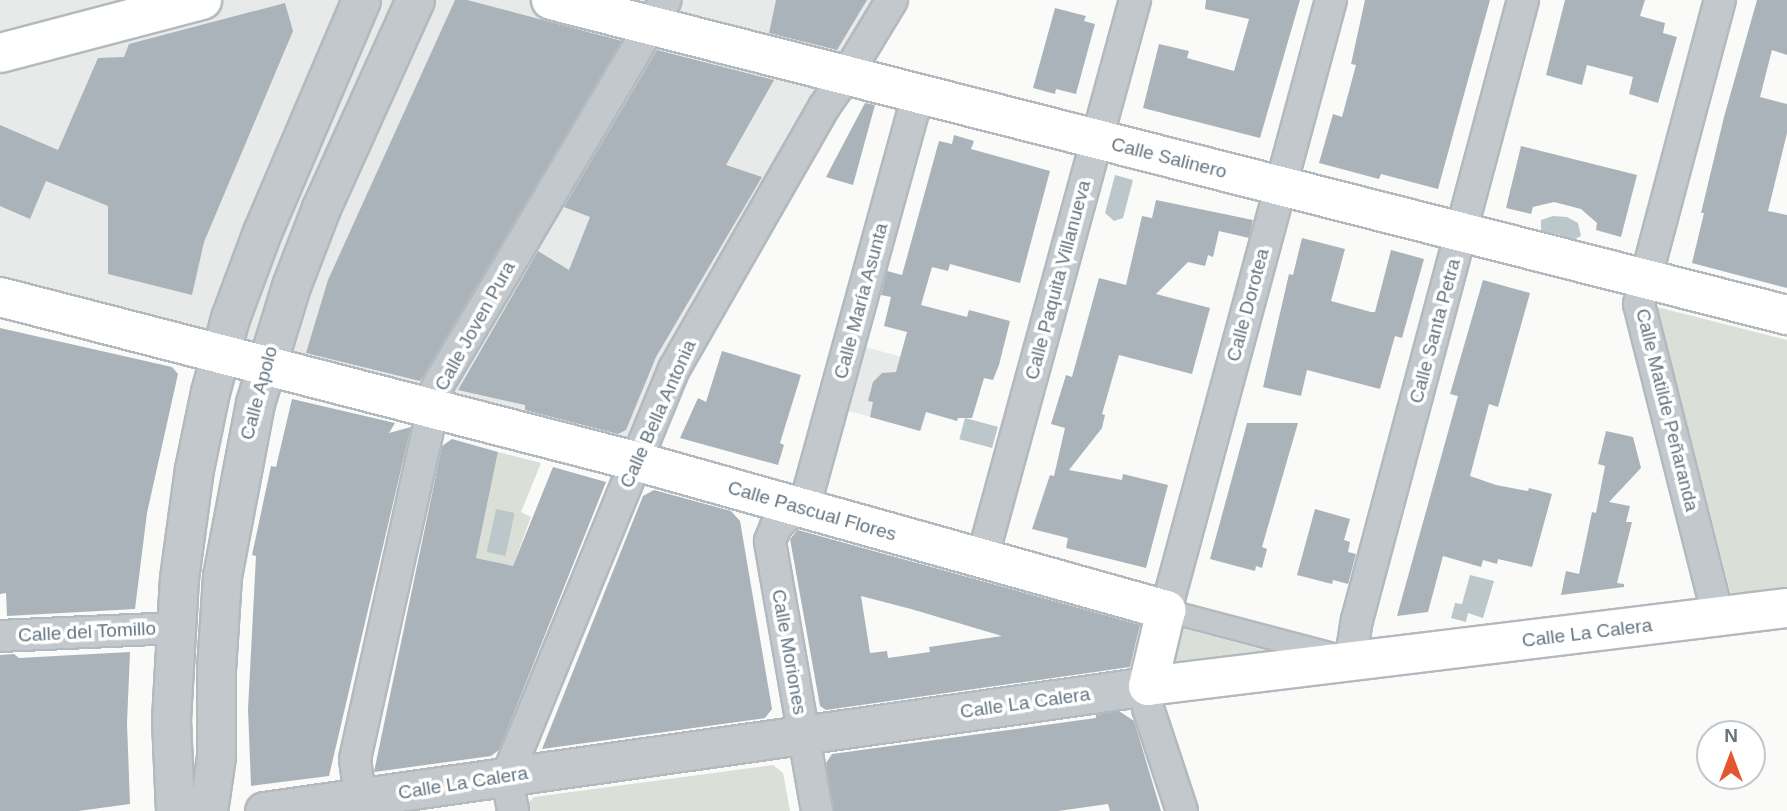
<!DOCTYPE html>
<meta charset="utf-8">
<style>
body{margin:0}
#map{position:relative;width:1787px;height:811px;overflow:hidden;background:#fafaf8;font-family:Arial,sans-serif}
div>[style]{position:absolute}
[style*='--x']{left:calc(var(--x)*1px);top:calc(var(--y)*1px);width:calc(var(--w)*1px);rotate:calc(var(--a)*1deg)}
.built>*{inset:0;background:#e8e9e9;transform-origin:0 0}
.green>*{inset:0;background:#dadfd7}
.water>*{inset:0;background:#bbc7cb;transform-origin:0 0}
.building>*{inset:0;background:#aab3b9}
.roads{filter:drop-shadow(2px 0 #b3babf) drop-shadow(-2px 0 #b3babf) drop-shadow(0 2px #b3babf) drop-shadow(0 -2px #b3babf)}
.pedestrian>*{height:21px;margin:-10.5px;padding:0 10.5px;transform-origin:10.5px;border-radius:10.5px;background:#c3c8cc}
.minor>*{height:30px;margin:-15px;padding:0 15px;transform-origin:15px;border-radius:15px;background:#c3c8cc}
.tertiary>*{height:37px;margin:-18.5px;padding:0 18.5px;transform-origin:18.5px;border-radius:18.5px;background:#c3c8cc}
.secondary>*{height:38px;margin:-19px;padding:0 19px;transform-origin:19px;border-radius:19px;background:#fff}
span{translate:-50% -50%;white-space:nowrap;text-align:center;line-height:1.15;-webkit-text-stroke:7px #fff;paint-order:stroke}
.street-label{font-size:19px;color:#657683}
.north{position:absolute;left:1696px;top:720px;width:70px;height:70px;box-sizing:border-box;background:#fff;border:2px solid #c1c8cd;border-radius:50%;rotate:0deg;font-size:19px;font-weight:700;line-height:28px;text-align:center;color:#657683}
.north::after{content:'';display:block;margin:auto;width:24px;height:32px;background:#e4572e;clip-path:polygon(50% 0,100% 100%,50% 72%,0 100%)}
</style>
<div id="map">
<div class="built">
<i style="clip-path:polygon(0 0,873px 0,661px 361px,628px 446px,0 278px)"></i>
<i style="left:865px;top:347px;width:76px;height:66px;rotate:15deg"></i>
</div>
<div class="green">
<i style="clip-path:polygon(1657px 307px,1787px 340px,1787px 587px,1731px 594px)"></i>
<i style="clip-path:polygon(498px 452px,541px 463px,521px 512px,531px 517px,513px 566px,476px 558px)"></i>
<i style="clip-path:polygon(1179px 627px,1200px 633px,1275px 653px,1170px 670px)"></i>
<i style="clip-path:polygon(773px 765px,783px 773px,790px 811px,525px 811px,525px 806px,534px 797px)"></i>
</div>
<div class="water">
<i style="clip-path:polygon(1115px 175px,1133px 180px,1123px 218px,1114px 221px,1105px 213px)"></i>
<i style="clip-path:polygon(1553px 216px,1567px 217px,1578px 223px,1581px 236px,1571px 241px,1558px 234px,1541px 232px,1541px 220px)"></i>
<i style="left:965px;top:418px;width:34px;height:22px;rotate:15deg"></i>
<i style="left:496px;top:509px;width:19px;height:44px;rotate:12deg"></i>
<i style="clip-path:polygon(1470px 575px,1494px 581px,1483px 618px,1468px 613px,1466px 622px,1451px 618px,1455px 603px,1462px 604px)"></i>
</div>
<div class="building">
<i style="clip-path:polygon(455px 0,467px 0,622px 41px,420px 381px,306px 353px,328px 280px)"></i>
<i style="clip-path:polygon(776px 0,867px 0,837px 50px,769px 33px)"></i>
<i style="clip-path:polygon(1206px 0,1300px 0,1260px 138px,1143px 108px,1159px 44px,1189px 51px,1187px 58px,1234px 71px,1249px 19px,1205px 9px)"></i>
<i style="clip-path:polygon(1365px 0,1490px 0,1438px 189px,1381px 174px,1379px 179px,1319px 163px,1333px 114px,1342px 117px,1356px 65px,1351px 64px)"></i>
<i style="clip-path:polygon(1565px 0,1645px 0,1640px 16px,1665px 23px,1663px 33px,1677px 37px,1658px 103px,1629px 94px,1633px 77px,1587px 65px,1582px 85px,1546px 75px)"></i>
<i style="clip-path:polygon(1757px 0,1787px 0,1787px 55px,1772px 50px,1760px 97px,1787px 104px,1787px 133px,1768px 211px,1787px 215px,1787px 288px,1692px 263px,1704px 213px,1701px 213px,1724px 117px)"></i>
<i style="clip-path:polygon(285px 3px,293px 31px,204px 242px,192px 295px,108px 274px,108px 206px,46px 181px,30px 219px,0 206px,0 125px,58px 150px,98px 58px,124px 57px,129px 44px)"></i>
<i style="clip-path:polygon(1055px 8px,1086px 16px,1084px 21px,1095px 24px,1076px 94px,1056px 89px,1055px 94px,1033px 88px)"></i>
<i style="clip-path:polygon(657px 50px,774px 80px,726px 165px,762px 177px,656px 357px,626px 430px,618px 434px,525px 410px,525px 405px,458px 390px,538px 251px,569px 270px,590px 217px,564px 207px)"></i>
<i style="clip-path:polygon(865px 103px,875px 105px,853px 185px,826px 177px)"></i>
<i style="clip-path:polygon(954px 135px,974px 141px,971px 149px,1050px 171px,1020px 283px,950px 264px,948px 271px,932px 267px,921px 305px,967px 317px,969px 310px,1010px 321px,999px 365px,993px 380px,984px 378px,972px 418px,958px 418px,957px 421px,926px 412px,920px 431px,870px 417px,873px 402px,868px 401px,873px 382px,882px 373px,896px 372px,907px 332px,884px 326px,891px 297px,881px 295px,887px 271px,902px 275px,939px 141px,952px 144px)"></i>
<i style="clip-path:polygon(1521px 146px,1637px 175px,1621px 237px,1596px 230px,1597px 223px,1581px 209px,1554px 202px,1533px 207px,1531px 214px,1506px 208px)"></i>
<i style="clip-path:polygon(1156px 200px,1253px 220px,1249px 238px,1219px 231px,1213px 257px,1208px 255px,1205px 266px,1188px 262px,1156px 294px,1210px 308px,1192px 374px,1119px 355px,1102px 414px,1105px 415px,1102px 428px,1069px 470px,1122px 480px,1123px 474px,1168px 485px,1146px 568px,1066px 548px,1068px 538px,1032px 529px,1050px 475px,1054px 476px,1065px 428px,1051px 424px,1066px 375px,1072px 377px,1099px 278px,1126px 285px,1142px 216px,1152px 218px)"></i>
<i style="clip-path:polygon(1302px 238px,1345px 249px,1331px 301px,1371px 312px,1375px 312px,1391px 250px,1424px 259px,1402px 338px,1395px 336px,1380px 389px,1307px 370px,1301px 396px,1263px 387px,1289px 274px,1293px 275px)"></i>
<i style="clip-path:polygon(1483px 280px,1530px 293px,1498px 407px,1489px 404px,1470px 476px,1496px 485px,1528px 491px,1529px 488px,1552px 494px,1532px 567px,1498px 559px,1497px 564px,1483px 560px,1481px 567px,1443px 556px,1428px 612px,1397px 616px,1458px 396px,1450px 394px)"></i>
<i style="clip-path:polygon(0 328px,172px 367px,178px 374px,147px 513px,135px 609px,7px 616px,6px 593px,0 594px)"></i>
<i style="clip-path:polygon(722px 351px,801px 375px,780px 443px,784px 445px,778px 465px,680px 438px,698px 398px,706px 402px)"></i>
<i style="clip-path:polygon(292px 399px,395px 423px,389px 433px,411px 427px,329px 776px,251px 786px,248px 709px,256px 556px,252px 555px,271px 466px,276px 467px)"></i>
<i style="clip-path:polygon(1247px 423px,1298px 423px,1262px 547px,1267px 549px,1262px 568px,1256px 566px,1255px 571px,1210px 559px)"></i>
<i style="clip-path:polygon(1606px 431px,1633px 437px,1641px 468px,1609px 502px,1630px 506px,1626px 522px,1632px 522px,1617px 583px,1624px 584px,1624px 587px,1561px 595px,1566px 571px,1579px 574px,1592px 512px,1596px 513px,1605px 466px,1598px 464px)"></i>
<i style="clip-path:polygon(452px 439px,498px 452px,476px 558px,513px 566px,553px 467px,606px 482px,499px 750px,491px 756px,374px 772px,442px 446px)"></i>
<i style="clip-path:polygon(654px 490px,731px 511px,740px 521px,772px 709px,765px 718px,542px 749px,643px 496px)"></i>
<i style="clip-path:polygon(1315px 509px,1350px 519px,1344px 540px,1350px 542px,1348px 552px,1356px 554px,1348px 584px,1333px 580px,1332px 584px,1297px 575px)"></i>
<i style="clip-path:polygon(evenodd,798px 530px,1140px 625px,1130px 667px,826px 710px,820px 706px,790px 539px,798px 530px,861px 596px,911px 609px,1002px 636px,929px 647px,930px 652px,888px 658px,887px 651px,870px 653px,861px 596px)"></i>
<i style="clip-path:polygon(130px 652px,127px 723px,130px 804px,78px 811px,0 811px,0 655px,14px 654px,19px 658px)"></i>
<i style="clip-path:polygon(1119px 711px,1134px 721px,1161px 811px,1110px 811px,1108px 804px,1058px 811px,834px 811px,826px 763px,832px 754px,1096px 718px,1096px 715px)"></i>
</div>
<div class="roads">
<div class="pedestrian">
<i style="--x:1166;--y:610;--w:176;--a:14.8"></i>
</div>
<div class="minor">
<i style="--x:982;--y:559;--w:580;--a:-74.69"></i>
<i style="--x:1166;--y:610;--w:632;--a:-74.86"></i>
<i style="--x:1718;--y:616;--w:322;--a:-104.2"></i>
<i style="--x:1639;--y:304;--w:315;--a:-75.1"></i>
<i style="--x:0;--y:636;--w:175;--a:-2.6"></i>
<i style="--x:1357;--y:662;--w:18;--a:-103"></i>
<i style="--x:1353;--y:644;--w:24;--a:-81"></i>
<i style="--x:1357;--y:620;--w:642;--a:-75.01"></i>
<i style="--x:1148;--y:686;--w:22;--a:90"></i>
<i style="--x:1148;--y:708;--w:108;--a:71.7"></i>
<i style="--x:362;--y:811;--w:52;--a:-97.7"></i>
<i style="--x:355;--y:759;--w:383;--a:-77.5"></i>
<i style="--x:438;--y:385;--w:447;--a:-59.4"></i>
<i style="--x:513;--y:811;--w:36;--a:-100"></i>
<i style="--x:507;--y:776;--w:440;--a:-67.7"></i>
<i style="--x:674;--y:369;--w:302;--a:-60.2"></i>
<i style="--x:824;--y:107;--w:38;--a:-55"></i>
<i style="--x:846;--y:76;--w:89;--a:-58.8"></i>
<i style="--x:817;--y:811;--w:274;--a:-99.9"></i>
<i style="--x:770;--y:541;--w:16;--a:-68"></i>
<i style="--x:776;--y:526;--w:16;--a:-43"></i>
<i style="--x:788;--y:515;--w:17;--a:-24"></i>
<i style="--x:804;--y:508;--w:429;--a:-74.6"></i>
</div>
<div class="tertiary">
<i style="--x:175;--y:811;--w:91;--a:-92.5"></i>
<i style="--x:171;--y:720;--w:142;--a:-86.8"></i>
<i style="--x:179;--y:578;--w:110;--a:-82.2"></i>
<i style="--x:194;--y:469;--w:79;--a:-78.3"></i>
<i style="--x:210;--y:392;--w:77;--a:-74.9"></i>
<i style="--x:230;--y:318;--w:92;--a:-69.6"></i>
<i style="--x:262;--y:232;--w:252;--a:-66.9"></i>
<i style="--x:208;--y:811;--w:56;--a:-81.7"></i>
<i style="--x:216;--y:756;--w:87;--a:-90"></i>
<i style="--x:216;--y:669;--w:93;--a:-86.3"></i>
<i style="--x:222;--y:576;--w:176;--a:-79.2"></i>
<i style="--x:255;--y:403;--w:122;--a:-72.9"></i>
<i style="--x:291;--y:286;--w:84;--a:-69"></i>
<i style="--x:321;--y:208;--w:228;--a:-65.7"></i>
<i style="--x:264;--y:811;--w:893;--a:-8.05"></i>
</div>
<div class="secondary">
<i style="--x:551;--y:0;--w:1276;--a:14.3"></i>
<i style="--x:0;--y:53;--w:209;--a:-14.7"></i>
<i style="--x:0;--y:297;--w:656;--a:14.48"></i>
<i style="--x:635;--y:461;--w:552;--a:15.67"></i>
<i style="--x:1166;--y:610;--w:78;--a:103.3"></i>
<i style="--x:1148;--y:686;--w:644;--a:-6.96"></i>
</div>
</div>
<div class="street-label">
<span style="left:1169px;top:158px;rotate:14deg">Calle Salinero</span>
<span style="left:1058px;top:280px;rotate:-75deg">Calle Paquita Villanueva</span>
<span style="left:861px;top:301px;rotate:-75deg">Calle María Asunta</span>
<span style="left:1248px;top:305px;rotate:-75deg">Calle Dorotea</span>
<span style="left:475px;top:326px;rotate:-61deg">Calle Joven Pura</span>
<span style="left:1435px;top:331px;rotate:-75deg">Calle Santa Petra</span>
<span style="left:259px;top:393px;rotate:-75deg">Calle Apolo</span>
<span style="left:1667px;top:410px;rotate:76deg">Calle Matilde Peñaranda</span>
<span style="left:658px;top:414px;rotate:-66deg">Calle Bella Antonia</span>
<span style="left:812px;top:511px;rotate:16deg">Calle Pascual Flores</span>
<span style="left:87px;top:632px;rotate:-3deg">Calle del Tomillo</span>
<span style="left:1587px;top:633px;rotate:-7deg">Calle La Calera</span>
<span style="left:789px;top:652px;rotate:80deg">Calle Moriones</span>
<span style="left:1025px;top:703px;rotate:-8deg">Calle La Calera</span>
<span style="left:463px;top:783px;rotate:-9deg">Calle La Calera</span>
</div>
<div class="north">N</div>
</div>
